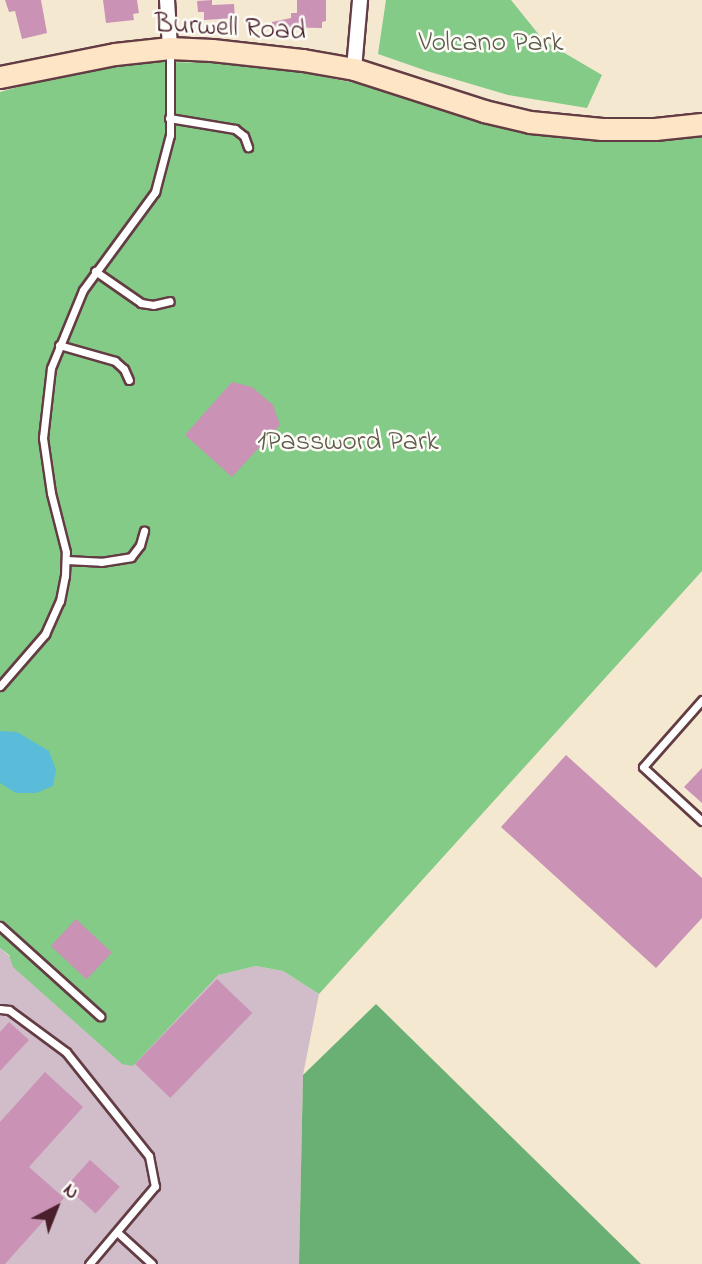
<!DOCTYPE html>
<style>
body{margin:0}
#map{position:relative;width:702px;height:1264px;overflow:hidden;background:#f5e8d1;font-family:"Indie Flower",sans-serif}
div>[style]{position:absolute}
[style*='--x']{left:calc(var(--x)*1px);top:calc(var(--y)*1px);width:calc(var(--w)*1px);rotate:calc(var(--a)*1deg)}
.industrial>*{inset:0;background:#d1bdca}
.green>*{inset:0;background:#83cb87}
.forest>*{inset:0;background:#6aaf74}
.water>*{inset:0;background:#5bbcd9}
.building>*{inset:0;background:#ca92b5;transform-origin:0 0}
.roads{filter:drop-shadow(2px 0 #643d44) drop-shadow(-2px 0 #643d44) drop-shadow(0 2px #643d44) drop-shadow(0 -2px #643d44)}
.service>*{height:7px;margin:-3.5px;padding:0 3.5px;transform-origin:3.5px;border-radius:3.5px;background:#fff}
.minor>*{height:14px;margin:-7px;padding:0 7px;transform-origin:7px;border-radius:7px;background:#fff}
.secondary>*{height:21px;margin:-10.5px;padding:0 10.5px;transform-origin:10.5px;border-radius:10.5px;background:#fde5c5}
span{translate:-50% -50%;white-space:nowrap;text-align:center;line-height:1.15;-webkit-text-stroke:5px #fdfcf7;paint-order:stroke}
.street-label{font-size:28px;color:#4a1f2b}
.park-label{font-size:28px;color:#5e5b4b}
.north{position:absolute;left:21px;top:1173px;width:70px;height:70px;-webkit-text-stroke:5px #fdfcf7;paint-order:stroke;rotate:42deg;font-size:19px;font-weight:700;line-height:28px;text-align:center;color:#4a1f2b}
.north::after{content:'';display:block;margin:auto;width:24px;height:32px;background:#4a1f2b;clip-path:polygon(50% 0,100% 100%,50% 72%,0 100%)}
</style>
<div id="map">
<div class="industrial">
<i style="clip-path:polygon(0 948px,133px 1066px,217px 975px,256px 966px,283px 971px,319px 994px,303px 1075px,299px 1264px,0 1264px)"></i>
</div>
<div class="green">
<i style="clip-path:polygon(386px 0,511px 0,544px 41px,602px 75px,587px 108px,508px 95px,427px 71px,378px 54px)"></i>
<i style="clip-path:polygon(157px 62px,228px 63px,294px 71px,360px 84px,501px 126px,578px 139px,649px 139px,702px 134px,702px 571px,319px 994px,283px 971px,256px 966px,218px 975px,133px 1066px,122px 1064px,13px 967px,9px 955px,0 948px,0 92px,76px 71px)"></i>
</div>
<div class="forest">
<i style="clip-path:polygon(376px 1004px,641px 1264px,299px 1264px,303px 1075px)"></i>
</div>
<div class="water">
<i style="clip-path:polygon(0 731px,17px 732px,49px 751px,56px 770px,53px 786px,36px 793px,16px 793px,0 783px)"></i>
</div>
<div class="building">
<i style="clip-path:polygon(5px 0,41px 0,47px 33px,22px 39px,15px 11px,9px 12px)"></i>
<i style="clip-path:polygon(103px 0,137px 0,139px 13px,133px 14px,134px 20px,106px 23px)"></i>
<i style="clip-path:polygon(212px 0,212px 5px,234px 4px,235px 18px,204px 20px,204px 12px,198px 12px,197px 1px)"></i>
<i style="clip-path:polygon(297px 0,326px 0,326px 21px,322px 22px,322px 28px,272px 27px,272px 22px,291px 18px,291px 13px,297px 13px)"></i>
<i style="clip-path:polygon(232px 382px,252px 387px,273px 405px,280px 425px,232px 477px,185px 435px)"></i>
<i style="clip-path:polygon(566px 755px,702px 878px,702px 918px,656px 968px,501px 827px)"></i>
<i style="clip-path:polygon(702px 768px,702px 803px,684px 787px)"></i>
<i style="left:76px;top:919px;width:49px;height:37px;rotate:43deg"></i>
<i style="left:217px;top:979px;width:49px;height:118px;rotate:44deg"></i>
<i style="clip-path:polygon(9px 1022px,29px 1040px,0 1071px,0 1032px)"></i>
<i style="clip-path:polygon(45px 1072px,83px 1107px,29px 1167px,64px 1198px,5px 1264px,0 1264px,0 1122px)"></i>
<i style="left:90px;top:1160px;width:40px;height:36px;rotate:42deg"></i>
</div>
<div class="roads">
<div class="service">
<i style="--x:169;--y:118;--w:67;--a:9.5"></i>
<i style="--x:235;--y:129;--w:11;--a:38"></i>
<i style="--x:244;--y:136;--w:12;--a:70"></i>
<i style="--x:95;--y:271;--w:56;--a:34.8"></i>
<i style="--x:141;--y:303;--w:12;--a:9"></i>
<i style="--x:153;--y:305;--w:17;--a:-13"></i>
<i style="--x:59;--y:345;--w:58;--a:15.9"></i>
<i style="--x:115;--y:361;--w:12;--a:42"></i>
<i style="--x:124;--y:369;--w:12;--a:66"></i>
<i style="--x:66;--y:560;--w:35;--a:3"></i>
<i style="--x:101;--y:562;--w:30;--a:-9"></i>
<i style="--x:131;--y:557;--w:15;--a:-53"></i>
<i style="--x:140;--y:545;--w:15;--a:-74"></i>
<i style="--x:0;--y:686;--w:69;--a:-49.1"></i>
<i style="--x:45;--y:634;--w:36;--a:-66"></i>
<i style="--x:60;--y:601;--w:25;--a:-79"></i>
<i style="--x:65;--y:576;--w:24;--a:-88"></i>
<i style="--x:66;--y:552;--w:61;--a:-104.3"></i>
<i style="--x:51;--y:493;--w:56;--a:-98.3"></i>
<i style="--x:43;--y:438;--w:70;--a:-83.5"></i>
<i style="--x:51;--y:368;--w:84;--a:-67.7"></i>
<i style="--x:83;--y:290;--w:122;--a:-53.7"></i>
<i style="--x:155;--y:192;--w:59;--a:-75.3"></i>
<i style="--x:170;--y:135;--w:83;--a:-90"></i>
<i style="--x:702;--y:700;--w:89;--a:131.4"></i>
<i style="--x:643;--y:767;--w:80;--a:42.5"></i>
<i style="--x:0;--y:926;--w:135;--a:42"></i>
<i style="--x:0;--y:1009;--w:9;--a:6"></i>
<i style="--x:9;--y:1010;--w:71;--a:36.4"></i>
<i style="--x:66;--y:1052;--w:133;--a:51.4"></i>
<i style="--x:149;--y:1156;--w:31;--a:79"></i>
<i style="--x:155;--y:1186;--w:102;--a:130.2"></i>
<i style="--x:117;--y:1232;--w:47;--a:42.4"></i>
</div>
<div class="minor">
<i style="--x:167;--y:0;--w:48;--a:86.4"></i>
<i style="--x:354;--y:69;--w:69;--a:-85"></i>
</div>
<div class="secondary">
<i style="--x:0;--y:77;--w:117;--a:-11.3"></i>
<i style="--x:115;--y:54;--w:55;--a:-6.2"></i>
<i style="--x:170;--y:48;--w:42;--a:2.7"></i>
<i style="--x:212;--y:50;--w:92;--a:6.3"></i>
<i style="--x:303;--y:60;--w:52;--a:10"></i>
<i style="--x:354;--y:69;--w:137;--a:17.9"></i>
<i style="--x:484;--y:111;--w:47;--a:13.4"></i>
<i style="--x:530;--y:122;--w:72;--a:5.6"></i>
<i style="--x:602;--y:129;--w:53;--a:0"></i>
<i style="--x:655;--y:129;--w:47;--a:-6.1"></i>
</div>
</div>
<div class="street-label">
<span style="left:230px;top:29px;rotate:3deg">Burwell Road</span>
</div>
<div class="park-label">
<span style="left:491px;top:44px">Volcano Park</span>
<span style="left:348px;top:443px">1Password Park</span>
</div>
<div class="north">N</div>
</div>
